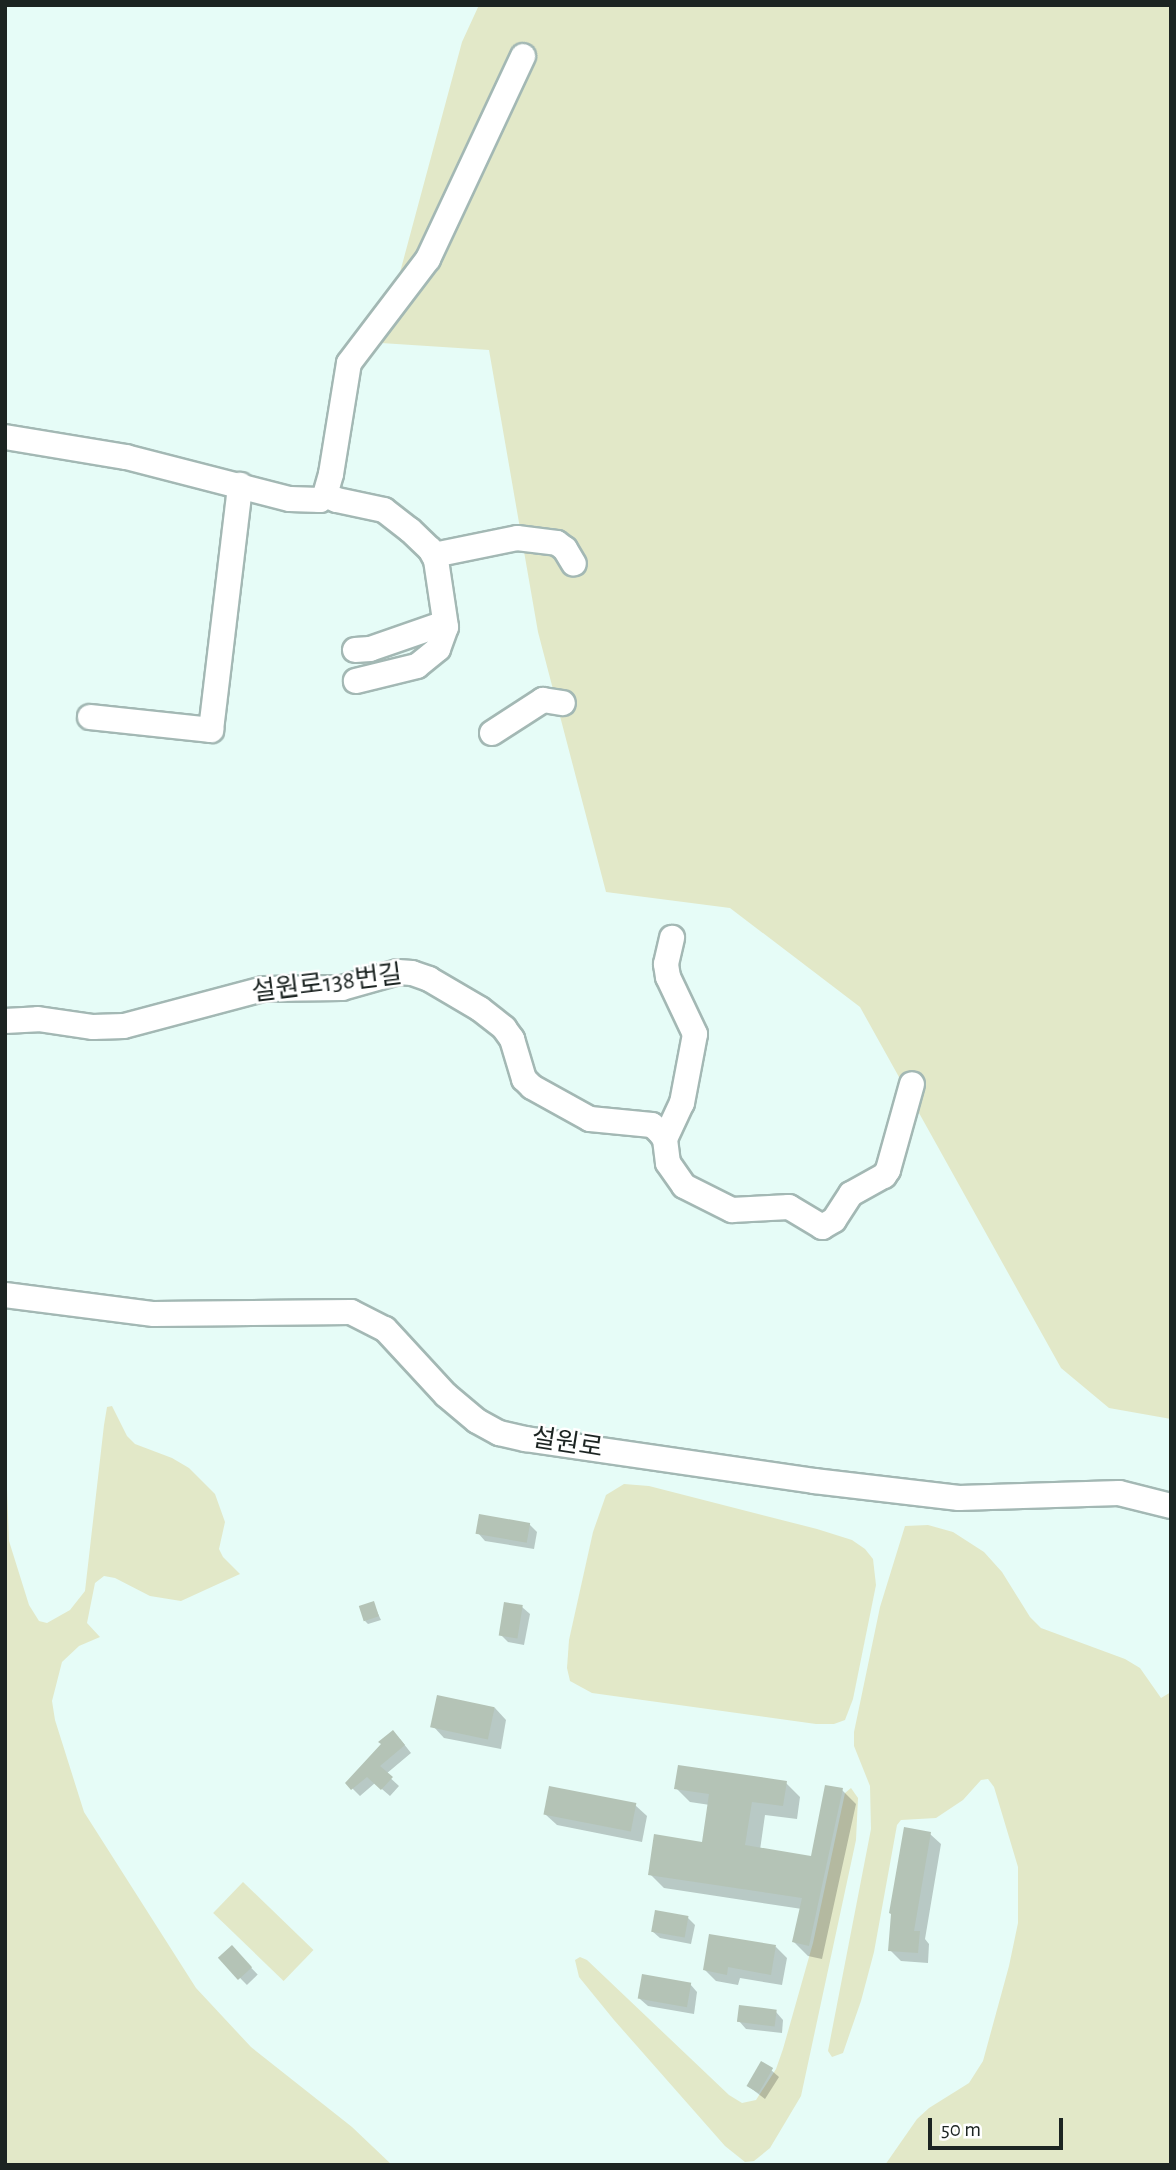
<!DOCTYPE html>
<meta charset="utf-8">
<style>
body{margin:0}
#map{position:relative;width:1176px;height:2170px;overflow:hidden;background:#e6fcf7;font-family:"Alegreya Sans","Noto Sans KR",sans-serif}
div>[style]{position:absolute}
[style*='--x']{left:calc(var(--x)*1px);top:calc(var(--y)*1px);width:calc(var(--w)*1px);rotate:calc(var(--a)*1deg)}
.green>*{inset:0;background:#e2e8c8;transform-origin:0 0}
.shadow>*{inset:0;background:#0003;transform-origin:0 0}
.building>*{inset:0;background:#b4c3b6;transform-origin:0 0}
.roads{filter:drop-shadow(2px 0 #a3b8b4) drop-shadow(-2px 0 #a3b8b4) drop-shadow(0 2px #a3b8b4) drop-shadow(0 -2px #a3b8b4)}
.minor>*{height:24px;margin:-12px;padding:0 12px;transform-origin:12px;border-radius:12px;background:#fff}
span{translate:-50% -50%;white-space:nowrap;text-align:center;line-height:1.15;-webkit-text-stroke:5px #fff;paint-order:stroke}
.street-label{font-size:26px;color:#1c2422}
.frame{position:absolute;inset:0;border:7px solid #1c2422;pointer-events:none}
.scale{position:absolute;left:928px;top:2118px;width:135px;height:32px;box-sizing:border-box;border:4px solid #1c2422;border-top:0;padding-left:9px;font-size:21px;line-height:24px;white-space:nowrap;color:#1c2422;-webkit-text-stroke:5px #fff;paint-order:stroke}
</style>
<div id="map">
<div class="green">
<i style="clip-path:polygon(479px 5px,1171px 5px,1171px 1419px,1109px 1408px,1061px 1368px,860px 1007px,730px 908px,606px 892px,538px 632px,489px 350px,381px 343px,462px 42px)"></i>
<i style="clip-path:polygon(112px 1406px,127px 1436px,135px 1444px,172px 1458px,189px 1468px,215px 1494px,225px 1522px,219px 1549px,223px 1557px,240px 1574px,181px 1601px,150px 1596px,115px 1578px,104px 1576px,95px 1583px,87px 1623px,100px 1637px,79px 1646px,62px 1662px,52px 1701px,55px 1720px,84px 1812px,196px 1988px,251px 2047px,352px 2127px,392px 2165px,5px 2165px,5px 1436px,9px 1541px,29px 1605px,39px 1621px,47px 1623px,70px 1610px,85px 1591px,104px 1425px,107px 1407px)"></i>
<i style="clip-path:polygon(624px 1484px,649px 1486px,817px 1529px,852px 1540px,865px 1549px,873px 1559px,876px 1585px,853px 1699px,845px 1720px,834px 1724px,816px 1724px,592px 1693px,570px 1681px,567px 1668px,569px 1640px,593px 1532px,606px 1495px)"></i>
<i style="clip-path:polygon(928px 1525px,953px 1532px,984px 1552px,1002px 1572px,1030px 1617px,1041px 1628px,1125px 1659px,1140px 1668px,1161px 1698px,1171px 1692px,1171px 2165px,885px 2165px,917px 2119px,929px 2108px,969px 2083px,983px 2061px,1009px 1966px,1018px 1923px,1018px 1867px,994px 1787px,988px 1779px,981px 1780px,963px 1800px,936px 1818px,901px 1820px,897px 1825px,874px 1952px,861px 2001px,843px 2053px,832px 2057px,828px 2051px,871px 1829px,870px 1786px,854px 1746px,854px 1732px,880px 1607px,905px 1526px)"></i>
<i style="clip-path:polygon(851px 1788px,858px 1798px,856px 1840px,801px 2096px,770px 2148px,754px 2161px,745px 2162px,725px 2146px,614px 2020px,579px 1977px,575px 1960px,580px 1957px,587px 1960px,729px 2095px,742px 2103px,756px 2100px,776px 2069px,783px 2049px,813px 1943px,845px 1793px)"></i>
<i style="left:243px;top:1882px;width:98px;height:43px;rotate:44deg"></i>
</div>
<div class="shadow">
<i style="clip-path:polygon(529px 1524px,537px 1532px,534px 1549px,485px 1541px,478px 1533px)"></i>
<i style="clip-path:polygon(373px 1603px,381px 1620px,368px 1624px,365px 1621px)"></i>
<i style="clip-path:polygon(522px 1607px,530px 1614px,524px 1645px,508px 1642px,500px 1634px)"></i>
<i style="clip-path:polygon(495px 1708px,506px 1720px,501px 1749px,444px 1738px,433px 1726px)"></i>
<i style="clip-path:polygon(400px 1739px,411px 1753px,386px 1774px,399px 1786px,390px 1796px,375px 1783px,360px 1796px,347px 1783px)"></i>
<i style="clip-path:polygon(786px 1783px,800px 1797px,797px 1819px,765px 1815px,760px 1850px,812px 1858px,842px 1790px,856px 1804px,822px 1959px,808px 1956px,794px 1942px,802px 1909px,664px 1888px,650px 1874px,704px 1844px,710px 1805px,690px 1802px,676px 1788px)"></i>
<i style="clip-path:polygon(635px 1805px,647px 1816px,642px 1842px,557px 1825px,545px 1814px)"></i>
<i style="clip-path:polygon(930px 1834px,941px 1844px,925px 1939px,929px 1944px,928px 1963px,901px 1961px,890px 1950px,893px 1915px)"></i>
<i style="clip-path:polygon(687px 1917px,695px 1925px,691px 1944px,660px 1938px,652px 1931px)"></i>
<i style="clip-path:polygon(776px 1947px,787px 1958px,782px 1985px,740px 1978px,738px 1985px,716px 1981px,705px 1970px)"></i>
<i style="left:232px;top:1948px;width:37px;height:15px;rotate:46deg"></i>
<i style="clip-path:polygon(690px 1984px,697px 1992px,694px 2014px,648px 2006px,640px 1999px)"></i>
<i style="clip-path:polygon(776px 2012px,783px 2020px,782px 2033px,746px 2029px,739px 2021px)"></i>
<i style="clip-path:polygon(771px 2070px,779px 2077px,765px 2099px,748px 2086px)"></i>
</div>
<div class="building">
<i style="left:479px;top:1514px;width:52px;height:20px;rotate:10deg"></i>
<i style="left:374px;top:1601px;width:16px;height:16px;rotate:72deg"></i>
<i style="left:504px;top:1602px;width:19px;height:34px;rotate:9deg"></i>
<i style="left:437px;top:1695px;width:59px;height:33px;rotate:12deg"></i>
<i style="clip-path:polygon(393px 1730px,405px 1745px,380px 1766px,393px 1777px,381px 1790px,367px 1777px,351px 1790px,345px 1783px,381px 1744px,378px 1742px)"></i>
<i style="clip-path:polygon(678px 1765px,787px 1781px,783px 1806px,752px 1802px,745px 1845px,811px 1856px,825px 1785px,843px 1788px,809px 1946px,792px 1942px,802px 1898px,648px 1875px,654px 1834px,702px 1842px,709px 1794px,674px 1789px)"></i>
<i style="left:549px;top:1786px;width:89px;height:29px;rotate:11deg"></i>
<i style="clip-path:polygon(904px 1827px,931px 1832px,914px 1931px,920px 1931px,918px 1953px,888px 1951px,891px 1914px,889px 1913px)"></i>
<i style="left:655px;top:1910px;width:34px;height:22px;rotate:10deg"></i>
<i style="clip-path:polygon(709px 1934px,776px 1945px,771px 1975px,728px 1967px,727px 1975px,703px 1970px)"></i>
<i style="left:232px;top:1945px;width:30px;height:19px;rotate:48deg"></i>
<i style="left:642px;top:1974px;width:50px;height:25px;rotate:10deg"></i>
<i style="left:739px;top:2005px;width:38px;height:17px;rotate:7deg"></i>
<i style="left:761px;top:2061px;width:14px;height:29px;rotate:30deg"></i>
</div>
<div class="roads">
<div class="minor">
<i style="--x:5;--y:437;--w:123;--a:9.4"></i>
<i style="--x:126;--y:457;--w:169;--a:14.4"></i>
<i style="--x:290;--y:499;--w:30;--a:2"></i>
<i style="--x:320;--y:500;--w:7;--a:-45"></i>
<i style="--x:325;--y:495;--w:22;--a:-74"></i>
<i style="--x:331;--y:474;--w:112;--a:-80.8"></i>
<i style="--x:349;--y:363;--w:131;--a:-52.8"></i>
<i style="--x:428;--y:259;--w:224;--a:-64.9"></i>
<i style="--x:325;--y:495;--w:13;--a:23"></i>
<i style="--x:337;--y:500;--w:48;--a:12"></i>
<i style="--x:384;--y:510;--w:33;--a:38"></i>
<i style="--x:410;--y:530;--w:28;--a:44"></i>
<i style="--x:430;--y:549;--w:13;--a:61"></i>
<i style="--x:436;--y:560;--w:68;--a:81.5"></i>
<i style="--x:446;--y:627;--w:23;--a:110"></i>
<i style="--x:438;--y:649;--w:27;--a:141"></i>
<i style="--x:417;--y:666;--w:63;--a:166.2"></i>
<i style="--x:434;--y:555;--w:85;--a:-11.6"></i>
<i style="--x:517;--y:538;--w:40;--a:7.1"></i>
<i style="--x:557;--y:543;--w:10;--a:37"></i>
<i style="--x:565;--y:549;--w:17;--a:59"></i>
<i style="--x:355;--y:650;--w:15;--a:-4"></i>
<i style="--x:370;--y:649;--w:79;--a:-19.1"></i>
<i style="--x:90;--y:717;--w:122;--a:6.1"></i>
<i style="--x:211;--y:730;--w:247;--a:-83.2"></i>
<i style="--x:492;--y:733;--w:61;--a:-32.9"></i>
<i style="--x:543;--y:700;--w:20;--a:9"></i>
<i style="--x:5;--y:1021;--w:33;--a:-3"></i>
<i style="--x:38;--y:1019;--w:56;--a:8.3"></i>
<i style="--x:93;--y:1027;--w:31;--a:-2"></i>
<i style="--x:124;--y:1026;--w:144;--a:-14.9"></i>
<i style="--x:263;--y:989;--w:79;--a:-0.7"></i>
<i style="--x:342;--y:988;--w:58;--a:-15.9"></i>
<i style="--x:398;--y:972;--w:14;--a:4"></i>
<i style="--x:412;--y:973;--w:18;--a:19"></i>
<i style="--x:429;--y:979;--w:59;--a:30.5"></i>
<i style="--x:480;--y:1009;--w:31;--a:38"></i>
<i style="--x:504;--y:1028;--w:14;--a:54"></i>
<i style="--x:512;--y:1039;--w:42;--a:73.3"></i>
<i style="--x:524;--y:1079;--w:11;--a:45"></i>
<i style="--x:532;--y:1087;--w:66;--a:28.9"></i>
<i style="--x:590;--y:1119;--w:62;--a:5.5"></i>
<i style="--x:652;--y:1125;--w:9;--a:41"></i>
<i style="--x:659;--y:1131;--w:10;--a:53"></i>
<i style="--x:665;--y:1139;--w:24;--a:83"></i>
<i style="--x:668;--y:1163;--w:28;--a:55"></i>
<i style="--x:684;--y:1186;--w:54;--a:26.6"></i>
<i style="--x:732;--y:1210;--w:57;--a:-3"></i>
<i style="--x:789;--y:1207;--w:39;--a:31"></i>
<i style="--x:822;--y:1227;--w:14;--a:-30"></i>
<i style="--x:834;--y:1220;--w:31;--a:-57"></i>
<i style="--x:851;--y:1194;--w:38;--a:-29"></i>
<i style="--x:884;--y:1176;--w:7;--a:-56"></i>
<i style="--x:888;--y:1170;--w:89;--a:-74.4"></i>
<i style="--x:665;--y:1139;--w:40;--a:-65"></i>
<i style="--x:682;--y:1103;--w:70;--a:-79.3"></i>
<i style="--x:695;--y:1034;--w:63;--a:-115.3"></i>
<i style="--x:668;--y:977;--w:13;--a:-99"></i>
<i style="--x:666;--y:964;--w:27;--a:-77"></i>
<i style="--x:5;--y:1295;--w:150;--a:7.3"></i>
<i style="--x:154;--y:1314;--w:197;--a:-0.6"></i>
<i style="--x:351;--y:1312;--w:38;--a:27"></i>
<i style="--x:385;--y:1329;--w:90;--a:47.3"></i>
<i style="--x:446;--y:1395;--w:40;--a:40"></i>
<i style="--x:477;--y:1421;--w:25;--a:29"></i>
<i style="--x:499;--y:1433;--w:28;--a:13"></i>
<i style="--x:526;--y:1439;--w:291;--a:8.3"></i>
<i style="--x:814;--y:1481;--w:146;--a:6.7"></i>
<i style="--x:959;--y:1498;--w:160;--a:-1.8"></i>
<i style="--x:1119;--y:1493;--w:54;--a:14"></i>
</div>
</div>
<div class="street-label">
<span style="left:327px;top:984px;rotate:-7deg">설원로138번길</span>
<span style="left:567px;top:1444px;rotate:9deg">설원로</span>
</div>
<div class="frame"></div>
<div class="scale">50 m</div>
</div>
